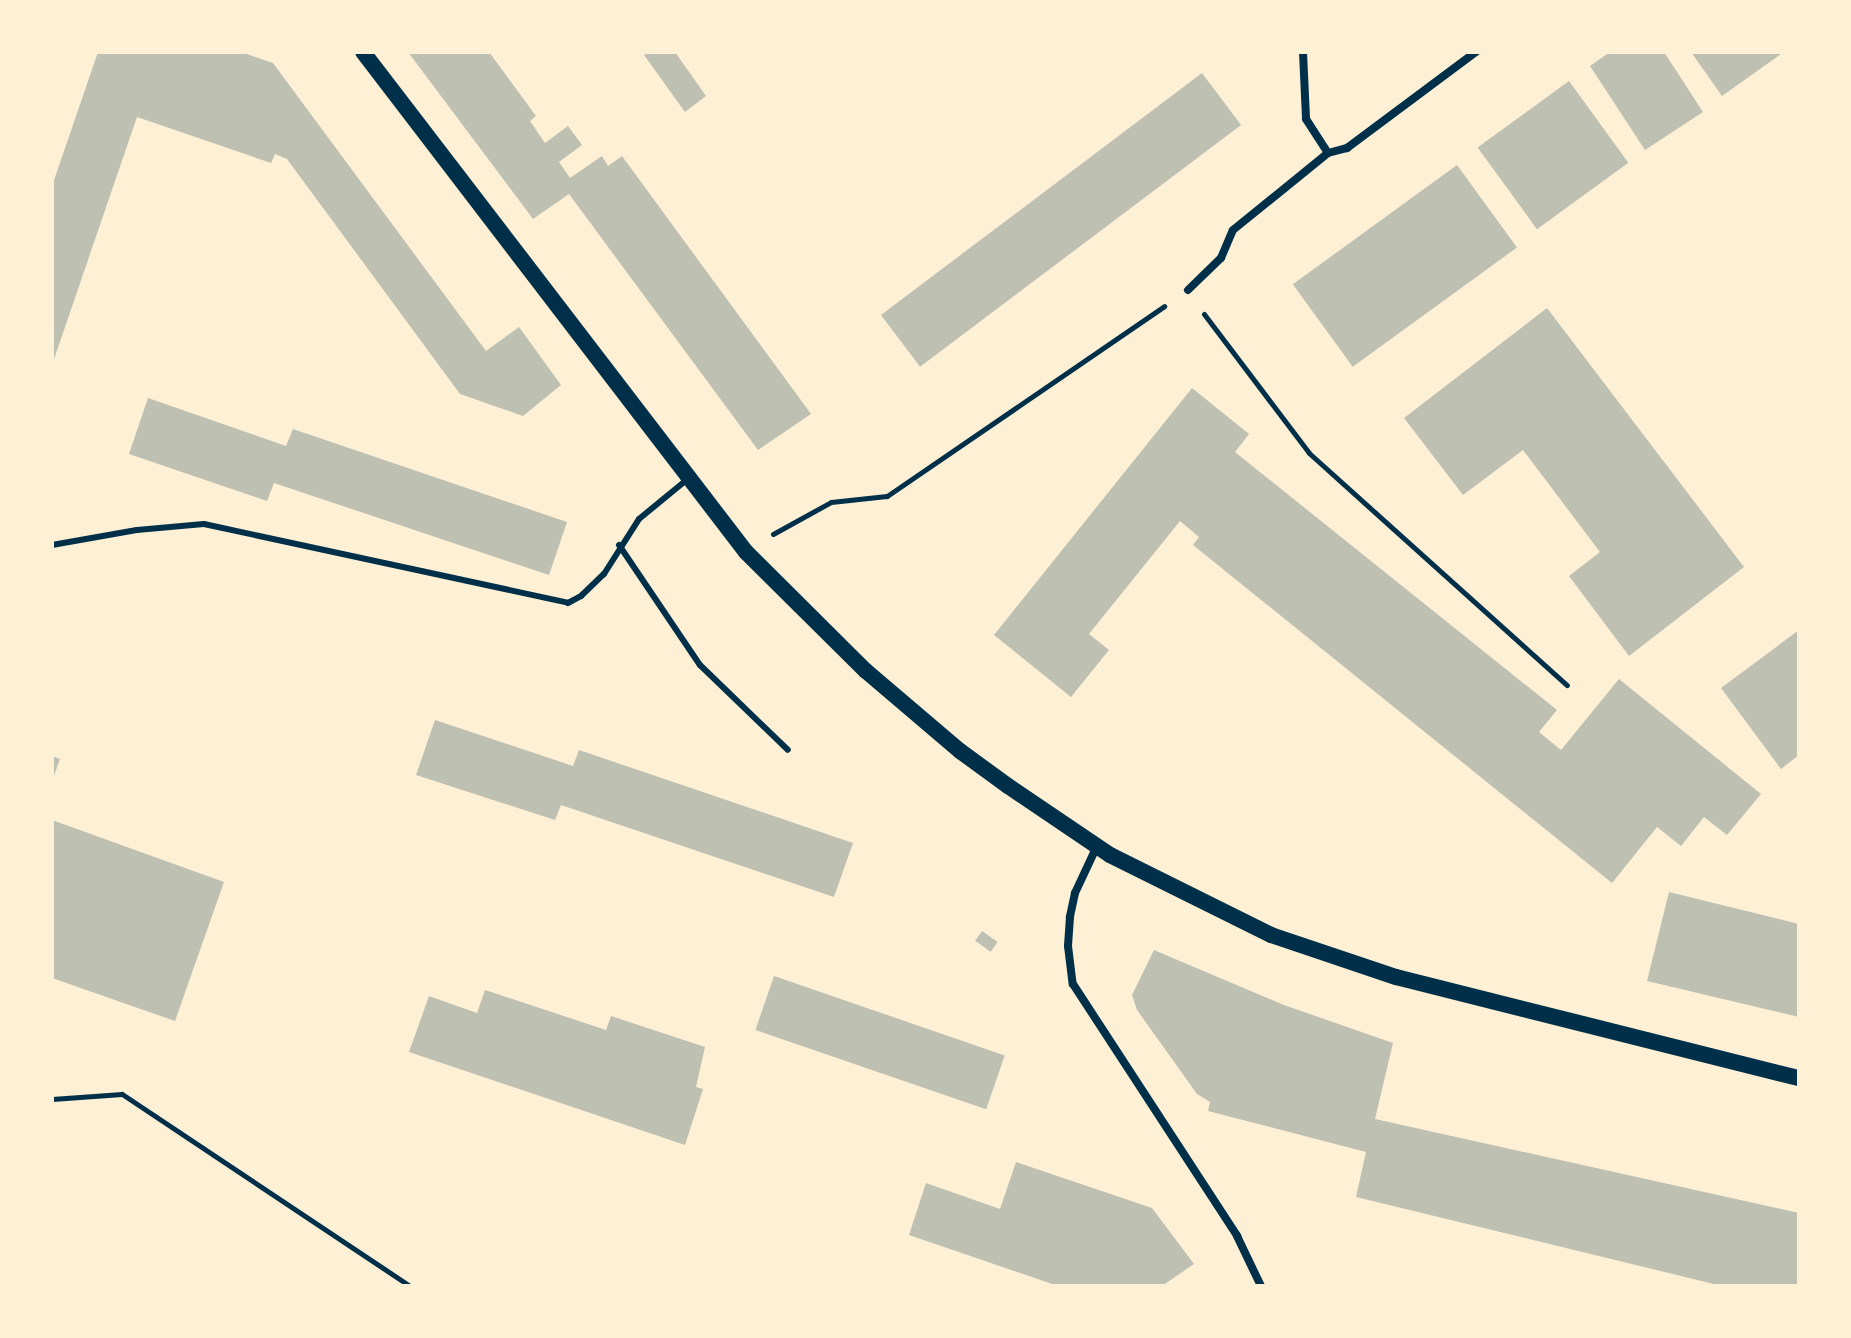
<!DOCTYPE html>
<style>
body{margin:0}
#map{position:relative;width:1851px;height:1338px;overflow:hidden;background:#fdf0d5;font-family:Signika,sans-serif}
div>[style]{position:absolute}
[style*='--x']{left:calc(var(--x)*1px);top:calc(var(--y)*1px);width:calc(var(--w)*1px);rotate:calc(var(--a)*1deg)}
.building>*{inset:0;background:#bec0b2;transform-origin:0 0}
.path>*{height:5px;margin:-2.5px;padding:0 2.5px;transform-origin:2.5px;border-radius:2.5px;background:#003049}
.service>*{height:6px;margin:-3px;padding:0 3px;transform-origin:3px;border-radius:3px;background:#003049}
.minor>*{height:8px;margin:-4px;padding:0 4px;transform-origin:4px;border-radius:4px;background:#003049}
.secondary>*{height:16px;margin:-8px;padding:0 8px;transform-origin:8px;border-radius:8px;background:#003049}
span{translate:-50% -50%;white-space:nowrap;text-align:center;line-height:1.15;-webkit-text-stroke:7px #fdf0d5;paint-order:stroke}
.frame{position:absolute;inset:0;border:54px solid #fdf0d5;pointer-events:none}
</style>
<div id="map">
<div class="building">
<i style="clip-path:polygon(98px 52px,241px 52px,273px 63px,486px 351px,519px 327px,561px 385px,523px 416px,460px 394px,287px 159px,275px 154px,271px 163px,137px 117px,52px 365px,52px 186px)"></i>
<i style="clip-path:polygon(408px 52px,489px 52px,536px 116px,530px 121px,545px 143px,568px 126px,582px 145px,559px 162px,570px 178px,602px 156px,608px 166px,622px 156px,811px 414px,758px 450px,569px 194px,533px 219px)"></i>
<i style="clip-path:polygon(648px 52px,675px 52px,706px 96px,685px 112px,644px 55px)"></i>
<i style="clip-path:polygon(1610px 52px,1664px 52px,1703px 112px,1645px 150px,1590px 66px)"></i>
<i style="clip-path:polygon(1691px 52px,1784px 52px,1722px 96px)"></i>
<i style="left:1202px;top:73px;width:65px;height:402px;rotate:53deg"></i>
<i style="left:1569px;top:81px;width:101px;height:113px;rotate:54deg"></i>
<i style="left:1457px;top:165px;width:102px;height:203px;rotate:54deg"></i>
<i style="clip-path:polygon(1547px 308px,1744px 567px,1629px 656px,1569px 576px,1600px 552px,1523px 450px,1463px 495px,1404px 418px)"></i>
<i style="clip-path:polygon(1192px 388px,1249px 434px,1235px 452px,1557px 710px,1539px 732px,1561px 750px,1619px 679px,1761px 794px,1727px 835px,1704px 817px,1681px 846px,1657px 827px,1612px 883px,1193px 545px,1199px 537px,1180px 521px,1089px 634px,1109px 650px,1071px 697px,994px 635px)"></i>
<i style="clip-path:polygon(148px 398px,286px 446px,293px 429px,567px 522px,549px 575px,274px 483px,267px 501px,129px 454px)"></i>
<i style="clip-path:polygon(1799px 630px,1799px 755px,1781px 769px,1721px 688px)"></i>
<i style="clip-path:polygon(435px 720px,573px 766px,579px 750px,853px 843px,834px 897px,561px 805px,555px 820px,416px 775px)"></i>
<i style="clip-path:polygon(52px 756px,60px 759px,52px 781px)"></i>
<i style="clip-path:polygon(52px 820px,224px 882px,175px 1021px,52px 978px)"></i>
<i style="clip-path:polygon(1669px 892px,1799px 924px,1799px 1017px,1647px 981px)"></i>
<i style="left:982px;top:931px;width:19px;height:12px;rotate:35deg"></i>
<i style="clip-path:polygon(1154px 950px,1284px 1005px,1393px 1043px,1375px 1119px,1799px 1213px,1799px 1286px,1722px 1286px,1356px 1197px,1366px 1152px,1208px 1111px,1210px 1102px,1197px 1094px,1137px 1010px,1132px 995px)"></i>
<i style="left:774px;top:976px;width:244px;height:57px;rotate:19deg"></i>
<i style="clip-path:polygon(485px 990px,606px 1030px,611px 1016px,705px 1047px,696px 1087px,703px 1089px,685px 1145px,409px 1052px,429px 996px,477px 1013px)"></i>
<i style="clip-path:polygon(1016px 1162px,1152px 1208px,1194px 1264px,1162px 1286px,1058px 1286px,909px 1235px,926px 1183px,1000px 1209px)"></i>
</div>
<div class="path">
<i style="--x:1204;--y:314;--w:174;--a:52.9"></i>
<i style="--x:1309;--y:453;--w:347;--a:42"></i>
<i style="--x:773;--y:534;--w:66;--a:-28.9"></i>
<i style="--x:831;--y:502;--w:56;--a:-6.1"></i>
<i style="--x:887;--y:496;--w:336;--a:-34.4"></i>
<i style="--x:52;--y:1099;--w:70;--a:-4.1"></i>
<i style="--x:122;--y:1094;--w:346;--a:33.7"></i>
</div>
<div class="service">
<i style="--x:52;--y:545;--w:86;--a:-10"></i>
<i style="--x:137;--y:530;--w:67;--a:-5.1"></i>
<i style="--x:204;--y:524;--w:372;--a:12.2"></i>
<i style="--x:568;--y:603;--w:15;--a:-28"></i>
<i style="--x:581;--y:596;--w:32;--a:-44"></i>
<i style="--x:604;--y:574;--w:65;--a:-57.5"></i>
<i style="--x:639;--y:519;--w:65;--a:-39.4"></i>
<i style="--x:619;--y:545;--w:145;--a:56"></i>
<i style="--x:700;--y:665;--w:122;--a:44"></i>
</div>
<div class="minor">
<i style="--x:1303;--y:52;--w:67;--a:87.4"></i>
<i style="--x:1306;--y:119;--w:40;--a:57.1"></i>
<i style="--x:1188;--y:290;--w:46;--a:-44.1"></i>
<i style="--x:1221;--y:258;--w:30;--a:-67"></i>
<i style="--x:1233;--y:230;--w:122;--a:-39"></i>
<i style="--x:1328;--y:153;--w:20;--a:-15"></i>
<i style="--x:1347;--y:148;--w:161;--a:-36.7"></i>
<i style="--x:1097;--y:846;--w:52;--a:115.1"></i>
<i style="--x:1075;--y:893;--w:25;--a:102"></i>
<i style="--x:1070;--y:917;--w:29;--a:94"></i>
<i style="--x:1068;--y:946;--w:38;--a:83"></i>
<i style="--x:1073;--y:984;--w:301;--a:56.9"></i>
<i style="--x:1237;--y:1236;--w:55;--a:64.4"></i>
</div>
<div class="secondary">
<i style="--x:363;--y:52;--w:630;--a:52.55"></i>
<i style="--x:746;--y:552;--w:169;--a:44.8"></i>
<i style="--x:866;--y:671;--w:123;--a:40.4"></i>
<i style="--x:960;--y:751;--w:59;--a:36.1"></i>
<i style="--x:1008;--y:786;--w:123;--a:34.1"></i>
<i style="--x:1110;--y:855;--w:180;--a:26.4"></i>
<i style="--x:1271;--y:935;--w:132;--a:18.6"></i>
<i style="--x:1396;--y:977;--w:415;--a:14.1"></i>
</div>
<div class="frame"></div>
</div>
